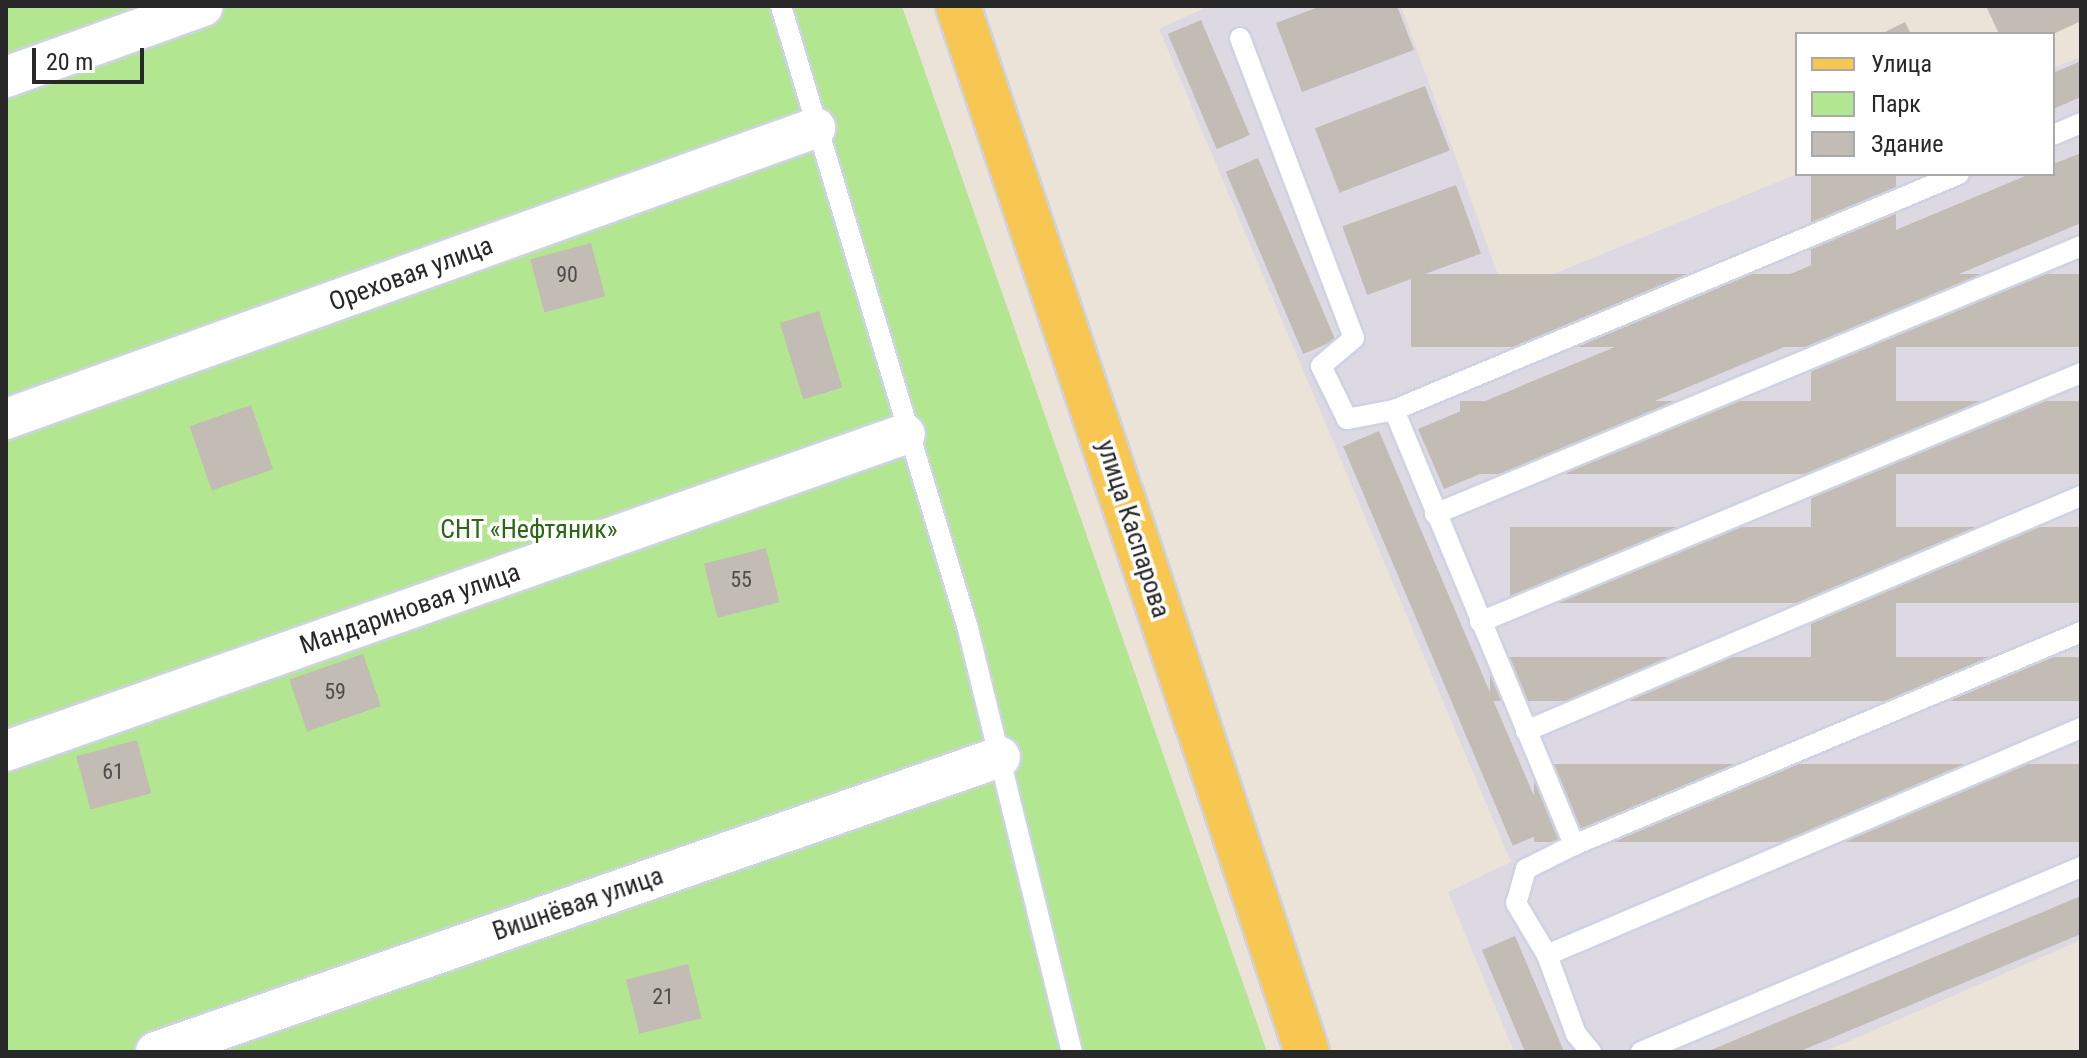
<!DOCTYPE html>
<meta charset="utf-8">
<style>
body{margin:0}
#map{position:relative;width:2087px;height:1058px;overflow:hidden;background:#ebe2d8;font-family:"Roboto Condensed",sans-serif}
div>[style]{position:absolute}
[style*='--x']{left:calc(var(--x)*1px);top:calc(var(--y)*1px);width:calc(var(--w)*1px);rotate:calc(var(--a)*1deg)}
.industrial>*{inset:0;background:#dcd9e3}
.green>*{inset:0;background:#b3e691}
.building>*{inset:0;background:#c3bcb5;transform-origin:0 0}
.roads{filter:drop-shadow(2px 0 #cdd3e2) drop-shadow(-2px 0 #cdd3e2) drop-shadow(0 2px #cdd3e2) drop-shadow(0 -2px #cdd3e2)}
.service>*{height:20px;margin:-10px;padding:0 10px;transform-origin:10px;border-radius:10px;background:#fff}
.minor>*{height:40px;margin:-20px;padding:0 20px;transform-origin:20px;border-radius:20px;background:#fff}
.primary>*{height:44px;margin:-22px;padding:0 22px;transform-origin:22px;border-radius:22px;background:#f7c751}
span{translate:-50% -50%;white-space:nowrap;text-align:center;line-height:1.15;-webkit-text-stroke:7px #fff;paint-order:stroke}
.number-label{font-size:22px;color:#4f4d4b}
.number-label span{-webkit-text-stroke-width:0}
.street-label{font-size:26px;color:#282828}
.park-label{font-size:26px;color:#2b6715}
.frame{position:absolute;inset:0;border:8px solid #282828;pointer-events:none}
.legend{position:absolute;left:1795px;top:32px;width:260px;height:144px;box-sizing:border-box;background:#fff;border:2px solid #a9a9a9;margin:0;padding:10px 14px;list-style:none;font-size:24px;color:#282828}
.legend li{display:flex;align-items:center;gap:16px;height:40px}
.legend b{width:40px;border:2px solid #a9a9a9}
.scale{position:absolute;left:32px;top:48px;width:112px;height:36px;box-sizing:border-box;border:4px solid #282828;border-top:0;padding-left:10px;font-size:24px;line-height:28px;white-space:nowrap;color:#282828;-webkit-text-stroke:6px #fff;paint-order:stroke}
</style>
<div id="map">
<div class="industrial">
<i style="clip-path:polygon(1209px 6px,1401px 6px,1505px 294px,1797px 174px,2053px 174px,2053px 68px,2081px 57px,2081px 940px,1824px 1052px,1514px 1052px,1448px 892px,1511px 862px,1159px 29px)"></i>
</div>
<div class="green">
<i style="clip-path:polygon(6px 6px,902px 6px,1267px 1052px,6px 1052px)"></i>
</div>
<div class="building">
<i style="clip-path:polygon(1321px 6px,1397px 6px,1414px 50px,1302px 92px,1276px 23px)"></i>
<i style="clip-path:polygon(1986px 6px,2081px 6px,2081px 21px,2053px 34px,1999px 34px)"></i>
<i style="left:1201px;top:20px;width:125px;height:36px;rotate:67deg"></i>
<i style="clip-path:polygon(1905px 22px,1911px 34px,1881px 34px)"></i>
<i style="clip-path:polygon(2081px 61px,2081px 97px,2053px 109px,2053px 73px)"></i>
<i style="left:1425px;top:86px;width:69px;height:118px;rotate:69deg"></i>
<i style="clip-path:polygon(2081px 153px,2081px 223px,1444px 489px,1418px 429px,2030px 174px,2053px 174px,2053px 164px)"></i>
<i style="left:1258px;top:158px;width:198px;height:35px;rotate:67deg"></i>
<i style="left:1811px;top:174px;width:85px;height:507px"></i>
<i style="left:1456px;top:185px;width:73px;height:121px;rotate:70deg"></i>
<i style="left:591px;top:243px;width:55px;height:63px;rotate:75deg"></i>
<i style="left:2081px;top:274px;width:73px;height:670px;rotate:90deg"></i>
<i style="left:819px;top:311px;width:80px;height:41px;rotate:73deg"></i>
<i style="left:2081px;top:401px;width:73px;height:621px;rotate:90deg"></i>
<i style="left:251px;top:405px;width:68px;height:65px;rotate:71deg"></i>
<i style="left:1379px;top:431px;width:434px;height:39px;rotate:67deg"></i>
<i style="left:2081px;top:527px;width:76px;height:571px;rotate:90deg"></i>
<i style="left:766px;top:548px;width:56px;height:64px;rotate:76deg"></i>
<i style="left:363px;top:654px;width:55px;height:78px;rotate:71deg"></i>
<i style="left:2081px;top:657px;width:44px;height:591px;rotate:90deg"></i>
<i style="left:137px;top:740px;width:55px;height:63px;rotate:75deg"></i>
<i style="left:2081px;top:764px;width:78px;height:547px;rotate:90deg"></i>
<i style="clip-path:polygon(2081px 896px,2081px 934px,1798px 1052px,1706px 1052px)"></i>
<i style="left:1515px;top:936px;width:126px;height:36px;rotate:67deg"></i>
<i style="left:688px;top:964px;width:56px;height:64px;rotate:76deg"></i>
</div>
<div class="roads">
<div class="service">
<i style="--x:781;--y:6;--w:650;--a:73.29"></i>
<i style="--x:968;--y:629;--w:436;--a:76.2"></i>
<i style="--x:1240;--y:38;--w:321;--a:69.2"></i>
<i style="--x:1354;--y:338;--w:43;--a:139.7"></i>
<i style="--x:1321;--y:366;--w:59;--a:63.9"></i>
<i style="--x:1347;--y:419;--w:48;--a:-10.8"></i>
<i style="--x:1394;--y:410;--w:612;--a:-22.67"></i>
<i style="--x:2053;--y:135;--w:30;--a:-23"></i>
<i style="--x:1394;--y:410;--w:471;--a:67.5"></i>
<i style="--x:1435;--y:514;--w:699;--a:-22.53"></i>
<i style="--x:1480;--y:622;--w:651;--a:-22.5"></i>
<i style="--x:2081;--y:632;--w:550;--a:157.21"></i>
<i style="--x:1574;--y:845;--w:54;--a:153.4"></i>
<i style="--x:1526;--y:869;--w:35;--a:106"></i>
<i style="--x:1516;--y:903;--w:61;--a:59.2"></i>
<i style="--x:1547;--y:955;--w:580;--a:-23.03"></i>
<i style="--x:1526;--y:731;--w:603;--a:-22.95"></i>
<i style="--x:1547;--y:955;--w:84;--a:69.8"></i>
<i style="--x:1576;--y:1034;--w:23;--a:50"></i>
<i style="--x:1641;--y:1052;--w:477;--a:-22.8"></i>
</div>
<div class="minor">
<i style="--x:6;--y:77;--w:209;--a:-19.8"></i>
<i style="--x:6;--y:419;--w:860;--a:-19.78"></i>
<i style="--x:6;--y:751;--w:953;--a:-19.42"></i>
<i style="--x:156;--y:1052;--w:894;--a:-19.27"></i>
</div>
<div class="primary">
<i style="--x:958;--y:6;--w:1103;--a:71.55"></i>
</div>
</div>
<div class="number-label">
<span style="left:567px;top:275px">90</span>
<span style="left:741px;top:580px">55</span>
<span style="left:335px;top:692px">59</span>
<span style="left:113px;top:772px">61</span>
<span style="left:663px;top:997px">21</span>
</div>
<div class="street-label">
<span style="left:411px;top:274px;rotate:-20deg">Ореховая улица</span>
<span style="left:1133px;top:529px;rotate:72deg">улица Каспарова</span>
<span style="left:410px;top:609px;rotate:-19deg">Мандариновая улица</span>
<span style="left:578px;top:904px;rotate:-19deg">Вишнёвая улица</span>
</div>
<div class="park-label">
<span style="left:529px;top:530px">СНТ «Нефтяник»</span>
</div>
<div class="frame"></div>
<ul class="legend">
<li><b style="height:10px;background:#f7c751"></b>Улица</li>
<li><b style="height:22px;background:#b3e691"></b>Парк</li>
<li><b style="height:22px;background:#c3bcb5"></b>Здание</li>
</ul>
<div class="scale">20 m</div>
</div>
